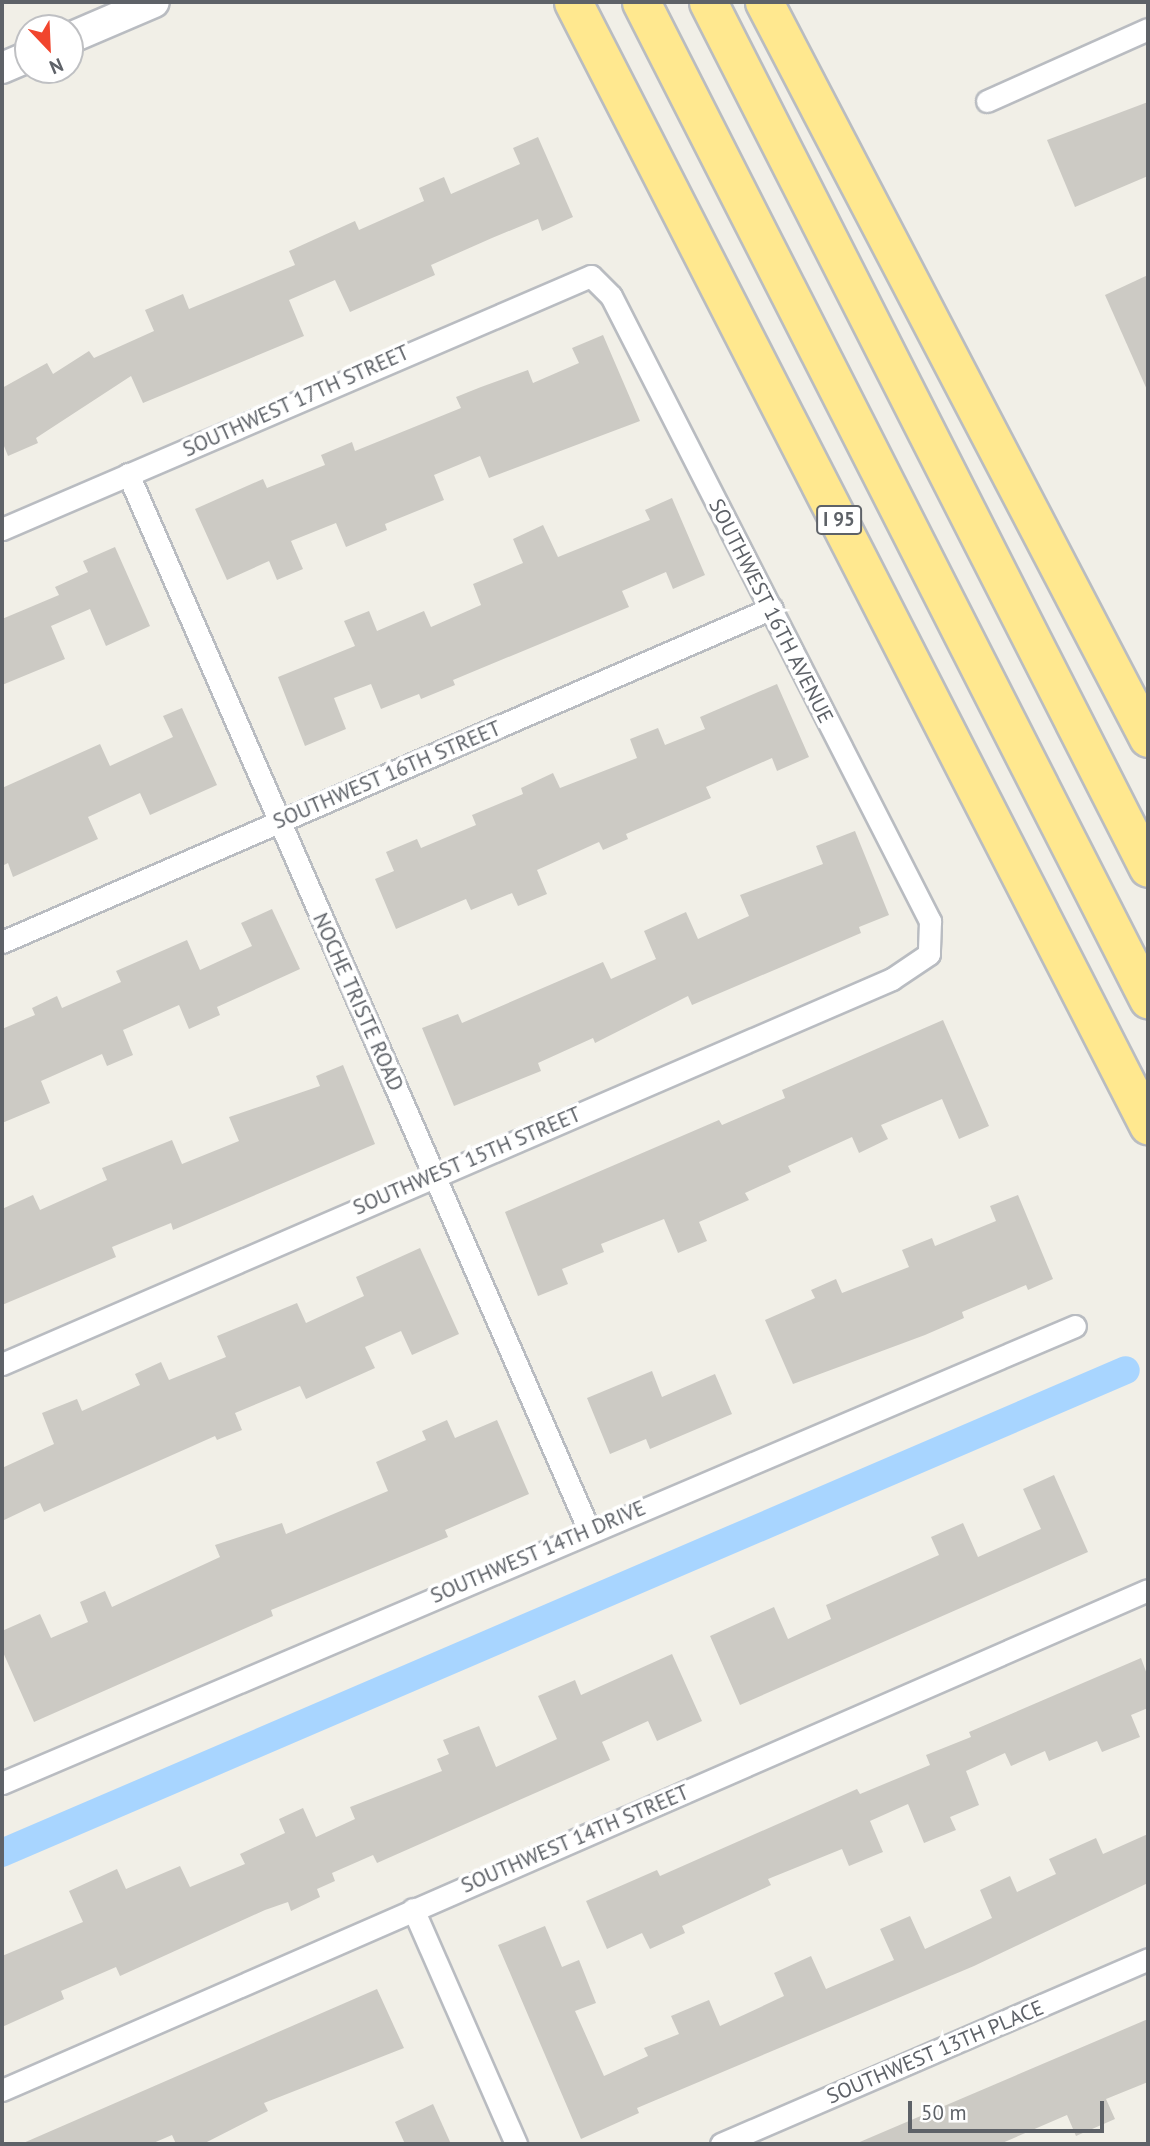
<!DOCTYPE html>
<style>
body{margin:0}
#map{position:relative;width:1150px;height:2146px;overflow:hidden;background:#f1efe7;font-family:"PT Sans",sans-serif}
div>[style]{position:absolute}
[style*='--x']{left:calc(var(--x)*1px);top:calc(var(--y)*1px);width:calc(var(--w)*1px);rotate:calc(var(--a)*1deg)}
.canal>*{height:28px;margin:-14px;padding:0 14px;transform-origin:14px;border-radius:14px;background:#a8d5ff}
.building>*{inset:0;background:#cccac4}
.roads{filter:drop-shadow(2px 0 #b9bcc1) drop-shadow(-2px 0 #b9bcc1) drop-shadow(0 2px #b9bcc1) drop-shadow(0 -2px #b9bcc1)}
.minor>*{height:21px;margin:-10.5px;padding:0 10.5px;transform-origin:10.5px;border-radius:10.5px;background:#fff}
.secondary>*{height:30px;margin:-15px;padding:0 15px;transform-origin:15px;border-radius:15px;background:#fff}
.motorway>*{height:37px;margin:-18.5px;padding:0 18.5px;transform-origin:18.5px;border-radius:18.5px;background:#ffe88f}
span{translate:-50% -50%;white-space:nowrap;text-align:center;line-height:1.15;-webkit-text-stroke:7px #fff;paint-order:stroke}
.shield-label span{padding:2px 5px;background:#fff;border:2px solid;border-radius:5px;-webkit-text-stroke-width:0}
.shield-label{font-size:19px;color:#5e6268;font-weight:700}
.street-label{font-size:21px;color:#5e6268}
.frame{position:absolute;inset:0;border:4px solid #5e6268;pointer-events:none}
.north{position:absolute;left:14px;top:14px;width:70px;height:70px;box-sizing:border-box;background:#fff;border:2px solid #bfc0c3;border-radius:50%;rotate:157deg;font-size:19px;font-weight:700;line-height:28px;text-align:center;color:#5e6268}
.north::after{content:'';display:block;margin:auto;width:24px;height:32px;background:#f1452d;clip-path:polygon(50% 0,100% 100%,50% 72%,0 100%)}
.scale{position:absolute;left:908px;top:2101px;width:196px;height:32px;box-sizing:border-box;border:4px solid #5e6268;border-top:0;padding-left:9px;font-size:21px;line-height:24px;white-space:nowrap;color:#5e6268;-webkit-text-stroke:5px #fff;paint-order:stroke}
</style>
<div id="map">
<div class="canal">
<i style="--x:2;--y:1853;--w:1223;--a:-23.25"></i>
</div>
<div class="building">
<i style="clip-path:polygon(1148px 102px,1148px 176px,1075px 207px,1047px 140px)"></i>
<i style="clip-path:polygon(538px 137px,573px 217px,542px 231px,538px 219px,492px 238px,431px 265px,435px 275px,350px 312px,335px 280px,289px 300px,304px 336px,143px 403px,131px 376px,36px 438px,38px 443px,8px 456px,2px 441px,2px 388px,47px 363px,53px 374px,89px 351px,94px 358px,154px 331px,145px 310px,183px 294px,189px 309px,295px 265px,289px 251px,355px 221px,359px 230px,424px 201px,419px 188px,444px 177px,451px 194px,520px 164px,513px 148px)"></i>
<i style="clip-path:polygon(1148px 275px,1148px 392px,1105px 295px)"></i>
<i style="clip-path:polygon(603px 335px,640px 421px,489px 478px,480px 456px,434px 475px,444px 500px,385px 524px,387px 530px,346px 547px,336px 523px,291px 541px,303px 569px,277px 580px,269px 561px,227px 580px,195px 509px,263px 479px,267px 488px,325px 465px,321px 455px,352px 442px,355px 451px,461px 408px,456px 397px,481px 387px,528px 370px,533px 383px,579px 363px,572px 348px)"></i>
<i style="clip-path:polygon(672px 498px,705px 575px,673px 589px,666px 572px,622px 591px,629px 607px,453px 680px,455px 685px,421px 699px,419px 694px,381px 709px,371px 684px,334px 698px,346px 729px,305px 746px,278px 677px,355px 646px,344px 621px,369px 611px,377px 631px,424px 611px,431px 627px,481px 605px,473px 584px,523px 563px,513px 539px,543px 525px,558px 557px,650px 520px,645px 510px)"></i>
<i style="clip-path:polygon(115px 547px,150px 626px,106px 646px,90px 609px,51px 626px,65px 659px,2px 685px,2px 619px,59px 595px,55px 587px,88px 572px,83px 561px)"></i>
<i style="clip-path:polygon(777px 684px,809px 757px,777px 771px,772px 758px,706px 787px,711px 798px,626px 834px,628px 839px,603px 850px,599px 842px,537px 870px,547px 894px,518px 906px,512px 893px,471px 910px,466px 899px,396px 929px,375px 879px,394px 871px,386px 852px,417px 839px,421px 848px,476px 825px,472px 815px,523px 794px,521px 788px,553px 773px,560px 788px,637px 758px,630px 739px,658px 728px,665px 745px,705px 729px,700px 717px)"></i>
<i style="clip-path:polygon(182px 708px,217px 785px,150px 815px,140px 793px,88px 817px,98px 839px,13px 877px,8px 863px,2px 866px,2px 788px,100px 744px,110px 766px,173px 737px,163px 716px)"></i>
<i style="clip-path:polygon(855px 831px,889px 915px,859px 927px,861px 933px,692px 1005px,688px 996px,595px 1043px,593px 1038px,538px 1063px,541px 1071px,454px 1106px,422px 1028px,458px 1014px,462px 1023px,603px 962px,611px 979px,656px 959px,644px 931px,686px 912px,698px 939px,749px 916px,740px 895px,823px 864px,816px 846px)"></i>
<i style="clip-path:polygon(272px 909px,300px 969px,217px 1007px,220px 1015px,189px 1029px,179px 1005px,123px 1030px,133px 1055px,107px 1066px,102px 1054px,41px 1081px,50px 1103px,2px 1123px,2px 1029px,35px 1015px,32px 1008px,57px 996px,62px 1008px,121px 982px,116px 971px,187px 940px,200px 970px,252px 946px,241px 923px)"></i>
<i style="clip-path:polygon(943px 1020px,989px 1126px,959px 1139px,942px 1099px,881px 1125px,888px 1139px,859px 1153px,852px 1137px,788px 1166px,791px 1172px,745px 1193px,749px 1200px,699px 1222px,707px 1241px,678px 1253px,664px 1219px,601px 1244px,604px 1252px,562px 1269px,568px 1284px,538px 1296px,505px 1212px,719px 1120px,722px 1125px,785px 1098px,782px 1090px)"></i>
<i style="clip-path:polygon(343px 1065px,375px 1144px,173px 1230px,171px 1223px,112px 1247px,116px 1257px,2px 1305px,2px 1209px,33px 1195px,40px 1210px,107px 1180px,102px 1168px,172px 1140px,182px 1164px,239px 1141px,229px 1117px,320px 1086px,316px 1076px)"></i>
<i style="clip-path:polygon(1018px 1195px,1053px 1279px,1028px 1290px,1026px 1285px,962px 1312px,964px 1318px,925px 1335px,793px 1384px,765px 1320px,815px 1298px,811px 1290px,836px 1279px,842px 1293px,909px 1267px,902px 1250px,932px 1238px,935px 1246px,996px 1221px,990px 1206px)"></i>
<i style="clip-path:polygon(420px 1248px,459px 1334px,412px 1355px,401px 1331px,365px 1347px,375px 1368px,306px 1399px,300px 1386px,235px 1413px,242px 1430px,217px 1440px,215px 1436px,44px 1512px,40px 1503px,2px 1521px,2px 1468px,54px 1444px,42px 1413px,77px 1399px,82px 1411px,140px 1385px,135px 1374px,161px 1362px,169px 1380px,226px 1357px,217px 1336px,297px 1303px,306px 1323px,364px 1296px,356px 1277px)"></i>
<i style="clip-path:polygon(652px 1371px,662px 1397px,715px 1374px,732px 1414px,650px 1449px,646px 1439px,610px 1454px,587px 1398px)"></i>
<i style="clip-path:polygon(447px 1420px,455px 1438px,497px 1420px,529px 1494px,445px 1530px,448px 1537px,271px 1610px,273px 1616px,34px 1722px,2px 1650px,2px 1631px,40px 1614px,51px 1638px,88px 1622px,80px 1602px,105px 1591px,112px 1607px,220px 1557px,215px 1545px,282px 1523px,286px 1534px,388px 1491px,376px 1462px,426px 1440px,422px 1431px)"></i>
<i style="clip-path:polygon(1054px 1475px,1088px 1552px,740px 1705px,710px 1636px,774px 1607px,788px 1639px,831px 1619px,826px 1605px,939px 1555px,931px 1537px,963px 1523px,978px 1557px,1041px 1529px,1023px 1489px)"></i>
<i style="clip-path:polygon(672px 1654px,702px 1721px,657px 1741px,648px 1721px,602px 1742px,610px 1760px,377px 1863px,373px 1855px,332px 1873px,335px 1881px,317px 1889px,320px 1897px,291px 1911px,288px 1902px,265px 1910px,120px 1976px,116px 1967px,61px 1991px,64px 1999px,2px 2027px,2px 1956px,83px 1922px,69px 1891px,117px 1869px,126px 1889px,180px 1866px,190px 1887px,245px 1864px,240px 1854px,285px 1833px,279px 1819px,303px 1808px,316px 1837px,355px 1819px,350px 1807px,442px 1771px,437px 1759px,449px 1754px,443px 1740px,479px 1726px,496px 1767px,557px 1739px,538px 1696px,575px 1680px,581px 1695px)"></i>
<i style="clip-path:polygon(1141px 1658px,1148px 1677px,1148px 1708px,1131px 1715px,1140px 1737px,1102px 1752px,1097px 1741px,1049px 1761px,1045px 1751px,1011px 1766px,1005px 1753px,966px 1771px,979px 1805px,950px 1817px,956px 1830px,924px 1843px,908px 1804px,870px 1821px,883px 1852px,849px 1866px,842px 1849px,768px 1879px,771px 1885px,682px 1926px,685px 1933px,650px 1949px,642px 1933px,607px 1949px,586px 1901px,657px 1870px,660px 1876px,857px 1789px,860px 1794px,930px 1765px,926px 1755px,971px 1737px,969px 1732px)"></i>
<i style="clip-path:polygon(1148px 1834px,1148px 1883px,974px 1966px,637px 2108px,639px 2113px,581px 2139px,498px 1945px,545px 1926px,562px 1967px,579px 1960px,596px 2003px,575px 2011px,604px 2076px,648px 2056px,644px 2048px,679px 2034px,671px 2016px,709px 2000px,720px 2026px,784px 1996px,774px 1973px,811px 1956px,826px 1989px,894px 1960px,880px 1929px,910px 1916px,925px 1949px,992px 1918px,980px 1890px,1010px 1876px,1017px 1892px,1056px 1874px,1049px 1859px,1096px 1838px,1103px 1854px)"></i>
<i style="clip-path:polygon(377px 1989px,404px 2048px,264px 2103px,268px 2111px,203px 2144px,176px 2144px,172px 2135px,151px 2144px,21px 2144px)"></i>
<i style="clip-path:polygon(1148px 2019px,1148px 2082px,1106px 2099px,1115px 2119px,1076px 2136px,1067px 2115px,1000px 2144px,855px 2144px)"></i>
<i style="clip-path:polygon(433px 2104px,451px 2144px,405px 2144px,395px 2122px)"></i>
</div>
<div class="roads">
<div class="minor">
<i style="--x:987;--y:101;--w:176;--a:-24.1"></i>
<i style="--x:128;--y:474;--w:1152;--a:66.42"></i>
<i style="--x:2;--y:529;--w:641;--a:-23.25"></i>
<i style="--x:591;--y:276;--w:28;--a:45"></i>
<i style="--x:611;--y:296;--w:702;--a:62.96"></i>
<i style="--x:930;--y:921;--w:33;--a:92"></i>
<i style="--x:929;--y:954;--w:45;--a:146"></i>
<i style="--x:892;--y:979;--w:970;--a:156.61"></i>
<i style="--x:2;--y:942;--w:839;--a:-23.45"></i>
<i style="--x:2;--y:1783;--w:1166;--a:-23.07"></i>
<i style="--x:413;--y:1909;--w:257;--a:66.3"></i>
<i style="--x:2;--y:2090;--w:1250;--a:-23.57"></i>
<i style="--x:721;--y:2144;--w:465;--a:-23.4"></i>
</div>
<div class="secondary">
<i style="--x:70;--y:38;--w:91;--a:-23.2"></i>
<i style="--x:2;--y:68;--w:28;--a:-23"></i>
</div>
<div class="motorway">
<i style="--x:573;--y:2;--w:1262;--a:62.89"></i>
<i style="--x:641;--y:2;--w:1119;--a:63.05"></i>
<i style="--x:708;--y:2;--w:971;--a:63.07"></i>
<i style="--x:764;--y:2;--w:830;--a:62.45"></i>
</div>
</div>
<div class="shield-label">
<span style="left:839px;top:520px">I 95</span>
</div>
<div class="street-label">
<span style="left:296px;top:401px;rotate:-24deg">SOUTHWEST 17TH STREET</span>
<span style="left:771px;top:611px;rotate:63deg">SOUTHWEST 16TH AVENUE</span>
<span style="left:387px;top:775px;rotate:-23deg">SOUTHWEST 16TH STREET</span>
<span style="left:358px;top:1002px;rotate:66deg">NOCHE TRISTE ROAD</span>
<span style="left:467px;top:1161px;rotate:-23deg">SOUTHWEST 15TH STREET</span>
<span style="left:538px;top:1552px;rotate:-23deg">SOUTHWEST 14TH DRIVE</span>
<span style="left:575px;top:1839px;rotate:-23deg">SOUTHWEST 14TH STREET</span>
<span style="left:935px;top:2052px;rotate:-23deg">SOUTHWEST 13TH PLACE</span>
</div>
<div class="frame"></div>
<div class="north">N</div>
<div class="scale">50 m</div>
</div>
